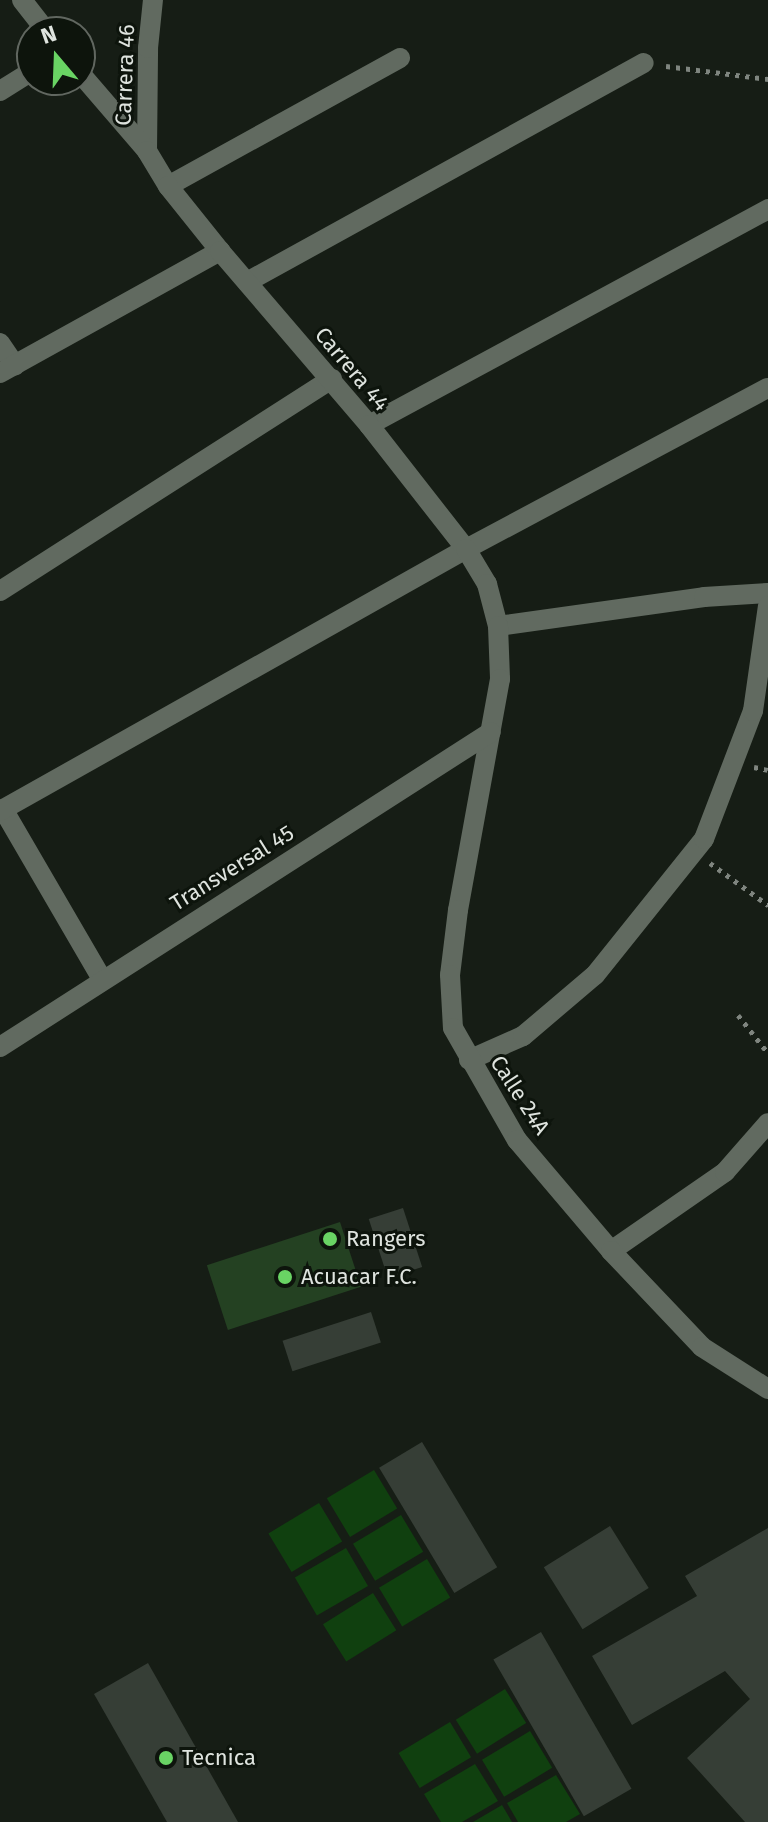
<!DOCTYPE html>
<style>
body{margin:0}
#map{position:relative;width:768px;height:1822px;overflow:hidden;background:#161d15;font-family:"Fira Sans",sans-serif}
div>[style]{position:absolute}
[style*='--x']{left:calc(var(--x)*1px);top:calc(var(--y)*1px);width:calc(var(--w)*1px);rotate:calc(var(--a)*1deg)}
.green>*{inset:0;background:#244122;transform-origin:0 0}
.water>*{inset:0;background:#10400f;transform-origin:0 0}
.building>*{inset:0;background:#363e36;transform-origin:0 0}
.path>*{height:5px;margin-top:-2.5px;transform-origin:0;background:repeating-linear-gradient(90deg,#7f857f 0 4px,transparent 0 10px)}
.street>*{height:20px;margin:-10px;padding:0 10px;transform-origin:10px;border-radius:10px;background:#616a60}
.secondary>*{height:20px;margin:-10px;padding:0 10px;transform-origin:10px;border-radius:10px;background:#616a60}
.dots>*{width:22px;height:22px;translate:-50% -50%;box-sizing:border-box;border:4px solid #0d140c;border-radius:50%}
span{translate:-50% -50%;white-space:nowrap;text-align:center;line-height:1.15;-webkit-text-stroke:6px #0d140c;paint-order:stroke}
.street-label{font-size:22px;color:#dfe4df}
.poi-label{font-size:22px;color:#dfe4df}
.left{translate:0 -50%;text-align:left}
.north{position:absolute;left:16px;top:16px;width:80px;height:80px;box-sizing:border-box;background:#0d140c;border:2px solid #616760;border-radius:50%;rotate:341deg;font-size:22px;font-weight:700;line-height:32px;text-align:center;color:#dfe4df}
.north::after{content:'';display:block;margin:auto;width:28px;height:36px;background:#69d464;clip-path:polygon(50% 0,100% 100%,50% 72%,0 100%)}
</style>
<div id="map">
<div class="green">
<i style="left:340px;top:1222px;width:68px;height:140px;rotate:72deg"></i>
</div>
<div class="water">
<i style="left:374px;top:1470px;width:45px;height:55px;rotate:59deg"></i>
<i style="left:319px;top:1503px;width:45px;height:59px;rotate:59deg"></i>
<i style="left:401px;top:1515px;width:43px;height:56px;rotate:59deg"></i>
<i style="left:346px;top:1548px;width:44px;height:59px;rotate:60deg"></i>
<i style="left:427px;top:1559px;width:45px;height:56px;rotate:59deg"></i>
<i style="left:373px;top:1593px;width:44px;height:59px;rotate:58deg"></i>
<i style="left:505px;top:1689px;width:40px;height:58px;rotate:58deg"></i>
<i style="left:450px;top:1722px;width:41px;height:60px;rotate:59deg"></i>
<i style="left:530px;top:1731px;width:43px;height:56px;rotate:59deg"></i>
<i style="clip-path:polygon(475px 1764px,498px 1801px,462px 1822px,441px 1822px,424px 1794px)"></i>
<i style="clip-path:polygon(556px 1775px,580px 1814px,566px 1822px,518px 1822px,507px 1803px)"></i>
<i style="clip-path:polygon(502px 1805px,512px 1822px,473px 1822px)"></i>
</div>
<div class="building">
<i style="left:403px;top:1208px;width:62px;height:36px;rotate:72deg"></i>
<i style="left:371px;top:1312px;width:32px;height:93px;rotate:72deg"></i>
<i style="left:422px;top:1442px;width:146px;height:50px;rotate:59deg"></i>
<i style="left:610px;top:1526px;width:73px;height:78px;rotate:58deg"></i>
<i style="clip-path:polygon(768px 1528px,768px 1822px,745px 1822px,687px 1758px,750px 1699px,725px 1671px,632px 1725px,592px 1656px,697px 1596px,685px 1576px)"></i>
<i style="left:541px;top:1632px;width:181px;height:55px;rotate:60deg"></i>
<i style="clip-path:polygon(148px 1663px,238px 1822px,167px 1822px,94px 1694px)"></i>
</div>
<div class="path">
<i style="--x:666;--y:66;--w:103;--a:7.3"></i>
<i style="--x:754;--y:767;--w:14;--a:12"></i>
<i style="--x:710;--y:863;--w:72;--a:35.9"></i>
<i style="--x:738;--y:1015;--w:48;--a:51.7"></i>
</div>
<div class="street">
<i style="--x:0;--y:91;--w:38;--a:-32"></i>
<i style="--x:147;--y:151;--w:103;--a:-89.4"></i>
<i style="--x:148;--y:48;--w:48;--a:-84.1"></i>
<i style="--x:168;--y:186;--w:265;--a:-28.9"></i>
<i style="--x:247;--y:282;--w:453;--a:-28.9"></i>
<i style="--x:0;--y:343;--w:27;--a:56"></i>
<i style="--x:0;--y:373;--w:252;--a:-29"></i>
<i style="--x:369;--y:425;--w:454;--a:-28.4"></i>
<i style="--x:0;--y:591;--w:394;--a:-32.6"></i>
<i style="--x:498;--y:626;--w:208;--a:-8"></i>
<i style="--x:704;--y:597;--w:64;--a:-3.6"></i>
<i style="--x:3;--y:809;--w:197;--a:59.8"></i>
<i style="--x:0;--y:811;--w:535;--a:-29.35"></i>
<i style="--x:466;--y:549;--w:342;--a:-28.1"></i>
<i style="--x:469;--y:1060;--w:59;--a:-24"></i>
<i style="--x:523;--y:1036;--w:94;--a:-40.3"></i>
<i style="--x:595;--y:975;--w:174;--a:-51.3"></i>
<i style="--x:704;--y:839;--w:137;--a:-69.1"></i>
<i style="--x:753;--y:711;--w:106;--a:-81.9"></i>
<i style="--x:611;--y:1251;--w:139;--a:-34.7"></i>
<i style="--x:725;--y:1172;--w:65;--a:-48.7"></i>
</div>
<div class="secondary">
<i style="--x:22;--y:0;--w:41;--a:52"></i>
<i style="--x:80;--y:73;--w:103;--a:49.3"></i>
<i style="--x:147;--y:151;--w:41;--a:59"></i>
<i style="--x:168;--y:186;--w:83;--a:51.3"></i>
<i style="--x:220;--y:251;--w:229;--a:49.4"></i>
<i style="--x:369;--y:425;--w:157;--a:52"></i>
<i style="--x:466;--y:549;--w:41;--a:59"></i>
<i style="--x:487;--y:584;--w:43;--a:75.3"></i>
<i style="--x:498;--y:626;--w:53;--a:87.8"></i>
<i style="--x:500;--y:679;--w:235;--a:100.3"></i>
<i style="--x:458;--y:910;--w:65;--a:97"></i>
<i style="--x:450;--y:975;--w:53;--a:86.8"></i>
<i style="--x:453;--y:1028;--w:129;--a:60.3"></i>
<i style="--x:517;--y:1140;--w:145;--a:49.7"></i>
<i style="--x:611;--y:1251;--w:132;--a:46.5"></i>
<i style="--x:702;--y:1347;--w:78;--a:32.5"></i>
<i style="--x:0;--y:1047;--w:583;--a:-32.68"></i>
</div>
<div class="dots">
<i style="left:330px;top:1239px;background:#69d464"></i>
<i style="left:285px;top:1277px;background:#69d464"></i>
<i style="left:166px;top:1758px;background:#69d464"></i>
</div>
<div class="street-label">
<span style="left:125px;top:75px;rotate:-88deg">Carrera 46</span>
<span style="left:352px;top:369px;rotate:50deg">Carrera 44</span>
<span style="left:232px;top:868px;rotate:-32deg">Transversal 45</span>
<span style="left:520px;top:1095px;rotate:57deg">Calle 24A</span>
</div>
<div class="poi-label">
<span class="left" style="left:346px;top:1239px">Rangers</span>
<span class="left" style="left:301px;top:1277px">Acuacar F.C.</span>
<span class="left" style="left:182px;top:1758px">Tecnica</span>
</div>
<div class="north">N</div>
</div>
